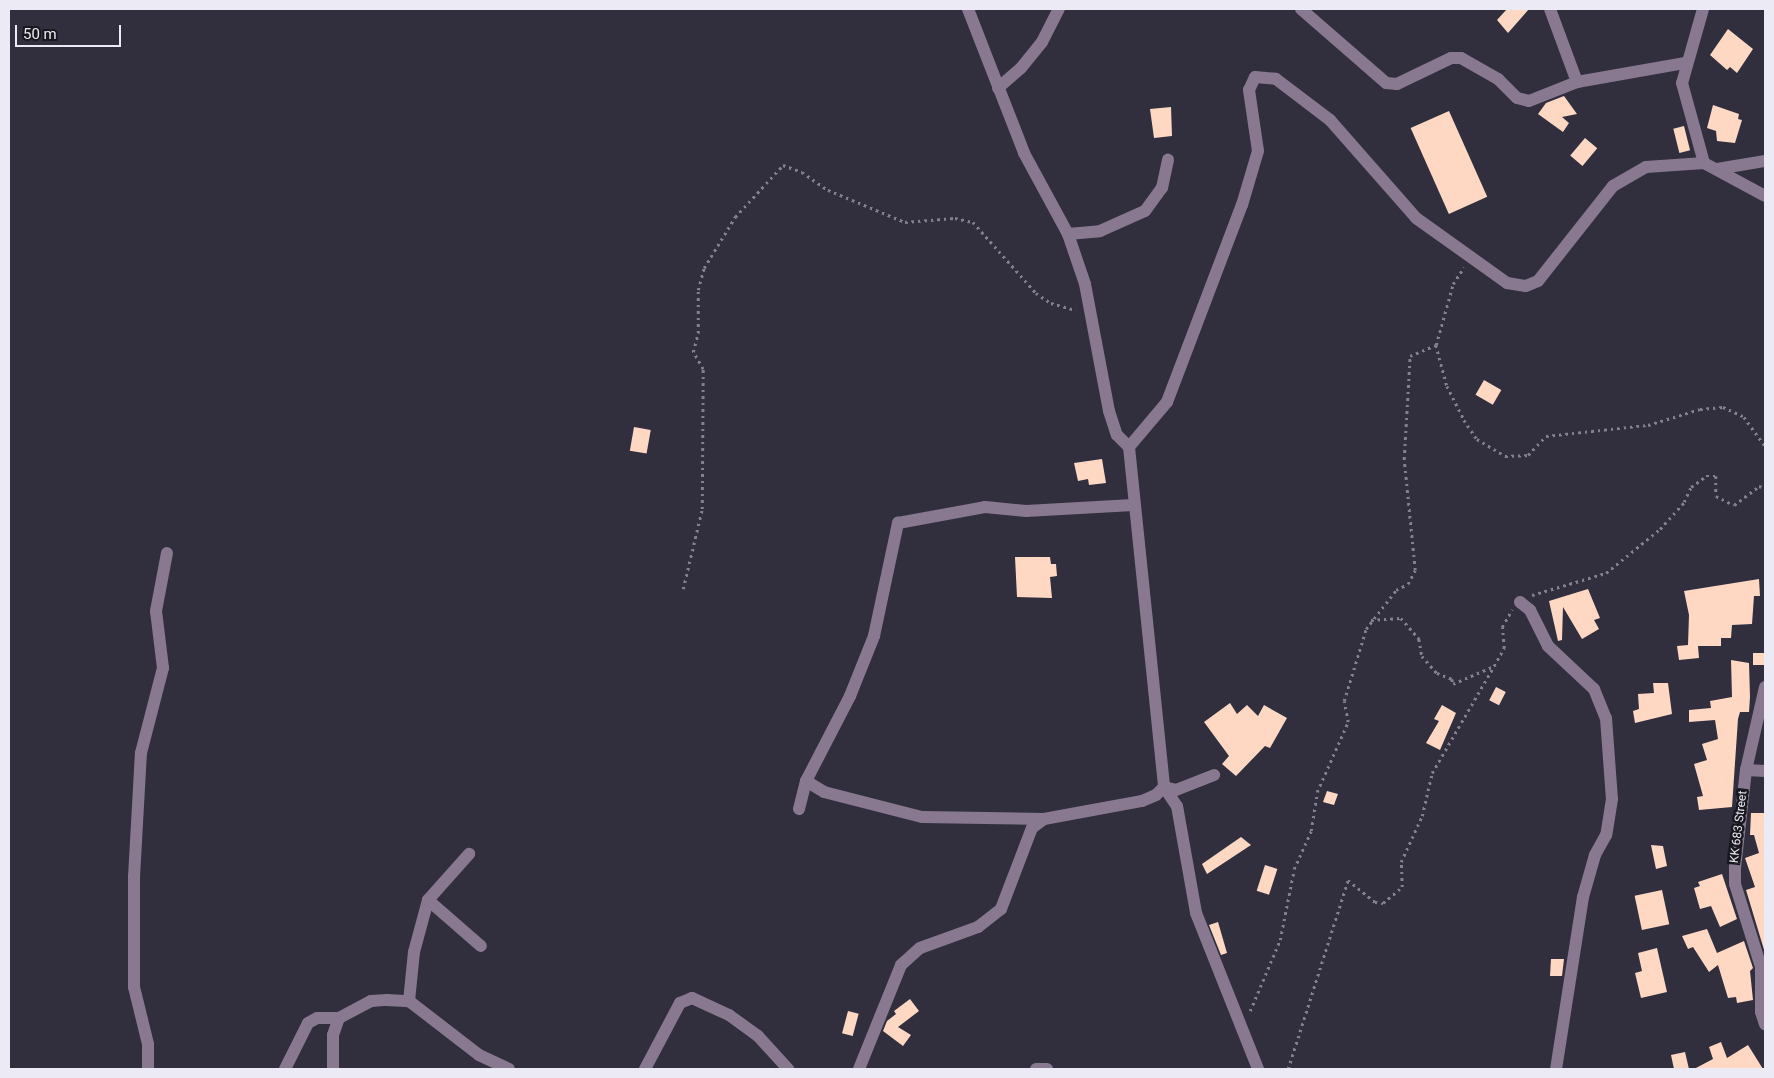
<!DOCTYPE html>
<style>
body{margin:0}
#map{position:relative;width:1774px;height:1078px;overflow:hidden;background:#312f3e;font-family:Roboto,sans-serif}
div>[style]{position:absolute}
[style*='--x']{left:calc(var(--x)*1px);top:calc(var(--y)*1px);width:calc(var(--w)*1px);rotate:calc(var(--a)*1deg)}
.building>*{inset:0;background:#ffd8c4;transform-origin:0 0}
.path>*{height:2.5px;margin-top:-1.25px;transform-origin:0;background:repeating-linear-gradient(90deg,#83818e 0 2.5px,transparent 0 6.5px)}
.minor>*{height:12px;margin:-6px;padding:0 6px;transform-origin:6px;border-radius:6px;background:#897990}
span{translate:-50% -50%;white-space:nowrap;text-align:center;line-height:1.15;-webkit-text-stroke:5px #19181f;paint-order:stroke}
.street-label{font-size:12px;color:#ecebf5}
.frame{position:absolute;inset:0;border:10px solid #ecebf5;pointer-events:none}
.scale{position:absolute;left:15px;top:25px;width:106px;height:22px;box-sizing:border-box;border:2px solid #ecebf5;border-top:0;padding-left:6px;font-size:15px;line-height:18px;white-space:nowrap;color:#ecebf5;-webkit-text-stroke:4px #19181f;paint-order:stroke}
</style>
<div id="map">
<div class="building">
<i style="clip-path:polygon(1507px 9px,1529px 9px,1508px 33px,1497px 20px)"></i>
<i style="clip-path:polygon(1728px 29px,1753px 49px,1737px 73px,1730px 67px,1727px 70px,1710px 55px)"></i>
<i style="clip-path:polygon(1564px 96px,1577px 114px,1562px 117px,1569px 123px,1563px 132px,1538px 114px,1546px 103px)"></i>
<i style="clip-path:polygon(1713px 105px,1739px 114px,1738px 119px,1742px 120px,1735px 143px,1717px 141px,1716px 131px,1707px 128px)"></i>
<i style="clip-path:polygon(1171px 107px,1172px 136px,1154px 138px,1150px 109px)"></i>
<i style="left:1449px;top:111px;width:94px;height:42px;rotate:66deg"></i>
<i style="left:1684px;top:126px;width:25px;height:11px;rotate:76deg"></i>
<i style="left:1585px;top:138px;width:16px;height:23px;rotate:40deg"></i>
<i style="left:1484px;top:380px;width:20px;height:17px;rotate:30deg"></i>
<i style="left:634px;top:427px;width:17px;height:24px;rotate:10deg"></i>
<i style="clip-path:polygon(1102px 459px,1106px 483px,1089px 485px,1088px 479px,1078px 481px,1074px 463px)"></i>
<i style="clip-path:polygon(1015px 557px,1050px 557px,1051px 564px,1056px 564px,1057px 576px,1050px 577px,1052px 598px,1017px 597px)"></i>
<i style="clip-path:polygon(1759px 579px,1760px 596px,1754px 596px,1752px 624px,1732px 625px,1731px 638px,1721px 638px,1721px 646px,1698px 646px,1699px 658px,1679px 660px,1677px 646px,1688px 645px,1689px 615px,1684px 591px)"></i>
<i style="clip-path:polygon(1588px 589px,1600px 618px,1594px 620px,1599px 629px,1582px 639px,1563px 607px,1562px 640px,1558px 641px,1549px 601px)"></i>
<i style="left:1753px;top:653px;width:12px;height:12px"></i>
<i style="clip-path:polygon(1731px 660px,1749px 663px,1750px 697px,1749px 712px,1740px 712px,1738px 719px,1732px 807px,1699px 810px,1697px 797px,1703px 796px,1694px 764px,1707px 760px,1702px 744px,1718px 739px,1715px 720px,1689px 722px,1689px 710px,1711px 708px,1710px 701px,1732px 697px)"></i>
<i style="clip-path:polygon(1653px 683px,1668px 683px,1672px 714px,1635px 723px,1633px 711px,1639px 709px,1638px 694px,1654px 693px)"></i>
<i style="left:1496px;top:687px;width:11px;height:15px;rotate:27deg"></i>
<i style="clip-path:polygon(1230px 703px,1237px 714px,1247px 705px,1258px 716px,1264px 705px,1287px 718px,1270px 748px,1265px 746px,1236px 776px,1222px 764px,1229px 756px,1204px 722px)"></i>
<i style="clip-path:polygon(1442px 705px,1456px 713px,1440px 750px,1426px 743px,1439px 721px,1434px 719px)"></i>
<i style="clip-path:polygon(1327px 791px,1338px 794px,1334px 805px,1323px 802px)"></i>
<i style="clip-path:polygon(1751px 813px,1765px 813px,1765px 953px,1746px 890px,1755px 887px,1745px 858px,1759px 853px,1754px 835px,1750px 835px)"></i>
<i style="clip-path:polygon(1241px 837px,1251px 845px,1207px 874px,1202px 864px)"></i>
<i style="clip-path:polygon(1651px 845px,1663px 846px,1667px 866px,1656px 869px)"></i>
<i style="left:1265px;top:865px;width:13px;height:27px;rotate:18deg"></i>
<i style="clip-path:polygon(1722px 874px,1737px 919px,1720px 927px,1711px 906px,1700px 909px,1694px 888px,1700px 886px,1698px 882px)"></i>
<i style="left:1662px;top:890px;width:35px;height:28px;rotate:78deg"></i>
<i style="clip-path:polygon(1218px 922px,1227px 953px,1221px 955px,1209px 925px)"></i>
<i style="clip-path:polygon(1707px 929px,1717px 953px,1744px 941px,1753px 968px,1750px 971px,1753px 1000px,1737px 1003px,1736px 997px,1728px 998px,1718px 965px,1709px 972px,1693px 947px,1688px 949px,1682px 936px)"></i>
<i style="clip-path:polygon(1657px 948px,1667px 992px,1641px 998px,1635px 973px,1642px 971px,1638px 953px)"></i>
<i style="clip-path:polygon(1551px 959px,1564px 959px,1562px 976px,1550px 976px)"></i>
<i style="clip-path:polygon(910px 999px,919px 1011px,898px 1027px,911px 1035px,903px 1046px,883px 1031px,887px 1021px,896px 1014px,894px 1011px)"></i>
<i style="left:848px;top:1011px;width:11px;height:23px;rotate:15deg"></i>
<i style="clip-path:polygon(1721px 1042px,1727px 1058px,1748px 1045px,1763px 1069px,1694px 1069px,1713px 1059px,1709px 1047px)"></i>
<i style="clip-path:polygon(1685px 1052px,1689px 1069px,1674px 1069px,1671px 1055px)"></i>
</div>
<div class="path">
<i style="--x:1436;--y:345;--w:42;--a:75"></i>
<i style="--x:1447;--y:386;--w:38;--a:63"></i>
<i style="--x:1464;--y:420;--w:23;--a:56"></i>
<i style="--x:1477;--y:439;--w:33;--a:31"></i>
<i style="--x:1505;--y:456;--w:23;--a:-2"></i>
<i style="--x:1528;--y:455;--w:26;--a:-47"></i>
<i style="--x:1546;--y:436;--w:103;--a:-6.2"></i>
<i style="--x:1648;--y:425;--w:54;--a:-17.1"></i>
<i style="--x:1700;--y:409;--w:23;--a:-5"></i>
<i style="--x:1723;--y:407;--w:23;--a:25"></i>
<i style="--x:1744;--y:417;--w:36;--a:54"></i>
<i style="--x:683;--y:589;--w:82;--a:-76.6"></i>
<i style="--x:702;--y:509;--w:140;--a:-89.6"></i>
<i style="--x:703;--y:369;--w:20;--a:-120"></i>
<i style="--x:693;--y:352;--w:20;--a:-75"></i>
<i style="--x:698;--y:333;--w:43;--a:-90"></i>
<i style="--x:698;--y:290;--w:23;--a:-75"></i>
<i style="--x:704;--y:268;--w:60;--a:-58.7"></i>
<i style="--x:735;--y:217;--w:71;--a:-47.3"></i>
<i style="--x:783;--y:165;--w:20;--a:20"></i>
<i style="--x:802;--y:172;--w:32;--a:35"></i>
<i style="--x:828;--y:190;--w:83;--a:22.6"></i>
<i style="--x:905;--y:222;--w:50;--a:-4.6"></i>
<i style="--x:955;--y:218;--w:18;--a:13"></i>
<i style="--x:973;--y:222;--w:95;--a:48.4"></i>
<i style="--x:1036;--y:293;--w:18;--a:34"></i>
<i style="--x:1051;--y:303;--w:26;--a:16"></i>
<i style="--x:1532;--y:595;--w:77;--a:-16.6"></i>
<i style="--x:1606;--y:573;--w:70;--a:-39.2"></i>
<i style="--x:1660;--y:529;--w:36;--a:-48"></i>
<i style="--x:1684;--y:502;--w:17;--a:-65"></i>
<i style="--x:1691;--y:487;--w:19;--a:-36"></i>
<i style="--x:1706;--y:476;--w:10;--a:0"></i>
<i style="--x:1716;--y:476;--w:20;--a:90"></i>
<i style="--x:1716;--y:496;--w:20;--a:27"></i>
<i style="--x:1734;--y:505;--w:31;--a:-37"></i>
<i style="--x:1759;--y:486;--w:6;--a:18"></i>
<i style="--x:1371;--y:620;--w:30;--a:-4"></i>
<i style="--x:1401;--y:618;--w:28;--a:49"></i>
<i style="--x:1419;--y:639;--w:17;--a:80"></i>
<i style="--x:1422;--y:656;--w:23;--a:49"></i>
<i style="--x:1437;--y:673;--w:16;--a:22"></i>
<i style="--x:1452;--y:679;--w:5;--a:79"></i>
<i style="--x:1453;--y:684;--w:45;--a:-23.7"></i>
<i style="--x:1494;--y:666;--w:21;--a:-61"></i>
<i style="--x:1504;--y:648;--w:21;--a:-95"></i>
<i style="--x:1502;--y:627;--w:20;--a:-60"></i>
<i style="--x:1250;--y:1011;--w:77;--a:-67.1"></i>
<i style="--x:1280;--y:940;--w:72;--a:-78.8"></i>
<i style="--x:1294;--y:869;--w:42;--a:-65.9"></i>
<i style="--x:1311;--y:831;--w:39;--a:-81"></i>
<i style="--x:1317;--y:792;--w:77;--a:-66.1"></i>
<i style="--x:1348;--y:722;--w:21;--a:-101"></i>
<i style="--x:1344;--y:701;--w:75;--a:-73"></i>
<i style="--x:1366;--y:629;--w:49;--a:-52.4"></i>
<i style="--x:1396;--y:590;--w:13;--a:-27"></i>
<i style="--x:1408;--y:584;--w:16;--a:-63"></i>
<i style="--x:1415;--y:570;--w:112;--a:-95.7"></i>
<i style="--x:1404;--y:459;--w:103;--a:-86.7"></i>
<i style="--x:1410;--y:356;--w:28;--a:-23"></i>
<i style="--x:1436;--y:345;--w:63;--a:-74.4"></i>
<i style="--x:1453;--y:284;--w:20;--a:-57"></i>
<i style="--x:1288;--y:1069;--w:198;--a:-72.4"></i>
<i style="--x:1348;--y:880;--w:35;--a:39"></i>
<i style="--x:1375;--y:902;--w:8;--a:7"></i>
<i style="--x:1383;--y:903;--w:25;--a:-40"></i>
<i style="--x:1402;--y:887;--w:25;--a:-92"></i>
<i style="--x:1401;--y:862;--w:51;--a:-65.5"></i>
<i style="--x:1422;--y:816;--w:44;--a:-76.9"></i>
<i style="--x:1432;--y:773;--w:124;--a:-59.9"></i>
</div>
<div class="minor">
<i style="--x:968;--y:9;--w:155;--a:68.7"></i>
<i style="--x:1024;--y:153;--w:92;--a:61.5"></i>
<i style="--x:1068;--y:234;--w:53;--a:71.2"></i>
<i style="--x:1085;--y:284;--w:129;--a:79.3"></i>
<i style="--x:1109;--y:411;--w:25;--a:72"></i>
<i style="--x:1117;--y:435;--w:17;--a:45"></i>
<i style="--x:1129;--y:447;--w:342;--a:84.1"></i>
<i style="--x:1164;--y:787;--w:23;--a:56"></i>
<i style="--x:1177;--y:806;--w:109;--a:79.9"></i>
<i style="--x:1196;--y:913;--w:168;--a:68.3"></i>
<i style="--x:1301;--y:9;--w:113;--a:41"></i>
<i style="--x:1386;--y:83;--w:11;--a:5"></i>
<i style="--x:1397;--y:84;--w:60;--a:-25.7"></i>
<i style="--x:1451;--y:58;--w:10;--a:0"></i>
<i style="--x:1461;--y:58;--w:43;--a:29.6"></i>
<i style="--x:1498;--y:79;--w:27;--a:45"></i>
<i style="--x:1517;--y:98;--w:12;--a:14"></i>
<i style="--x:1529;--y:101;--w:52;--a:-21.6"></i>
<i style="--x:1550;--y:9;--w:78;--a:69.7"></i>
<i style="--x:1577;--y:82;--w:110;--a:-10"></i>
<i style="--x:1703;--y:9;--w:77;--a:105.8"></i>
<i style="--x:1682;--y:83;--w:83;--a:74.6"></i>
<i style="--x:998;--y:88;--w:30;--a:-41"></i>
<i style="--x:1021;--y:68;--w:33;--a:-51"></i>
<i style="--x:1042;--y:42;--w:37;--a:-63"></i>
<i style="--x:1717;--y:169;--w:49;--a:-9.5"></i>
<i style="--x:1068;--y:234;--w:32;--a:-5"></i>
<i style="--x:1100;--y:231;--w:49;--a:-24"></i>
<i style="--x:1145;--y:211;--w:29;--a:-54"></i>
<i style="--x:1162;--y:188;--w:29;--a:-78"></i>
<i style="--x:1129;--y:447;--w:59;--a:-49.8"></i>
<i style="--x:1167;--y:402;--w:211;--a:-69.2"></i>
<i style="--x:1242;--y:205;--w:56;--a:-73.5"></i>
<i style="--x:1258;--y:151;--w:62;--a:-98.4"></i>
<i style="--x:1249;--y:90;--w:14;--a:-65"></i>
<i style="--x:1255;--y:77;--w:21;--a:5"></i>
<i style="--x:1276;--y:79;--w:68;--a:37.2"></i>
<i style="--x:1330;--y:120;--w:130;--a:48.7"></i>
<i style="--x:1416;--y:218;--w:112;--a:35.5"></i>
<i style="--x:1507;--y:283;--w:19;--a:9"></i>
<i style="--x:1526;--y:286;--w:13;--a:-23"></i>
<i style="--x:1538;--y:281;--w:121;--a:-51.7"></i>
<i style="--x:1613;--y:186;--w:38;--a:-30"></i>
<i style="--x:1646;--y:167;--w:58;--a:-3.9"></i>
<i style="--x:1704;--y:163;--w:69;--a:28.4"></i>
<i style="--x:1520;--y:602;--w:13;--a:39"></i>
<i style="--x:1530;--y:610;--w:40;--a:63.4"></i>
<i style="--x:1548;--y:646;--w:63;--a:43.1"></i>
<i style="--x:1594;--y:689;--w:31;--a:68"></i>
<i style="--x:1606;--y:718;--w:81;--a:85.8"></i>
<i style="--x:1612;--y:799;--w:36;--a:99"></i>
<i style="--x:1606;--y:835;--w:23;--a:119"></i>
<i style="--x:1595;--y:855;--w:44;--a:105.9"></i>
<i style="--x:1583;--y:897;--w:174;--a:98.9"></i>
<i style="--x:1765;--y:687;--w:85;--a:102.9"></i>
<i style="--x:1746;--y:770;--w:99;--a:96.4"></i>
<i style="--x:1735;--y:868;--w:16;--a:90"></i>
<i style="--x:1735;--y:884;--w:87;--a:72.6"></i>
<i style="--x:1761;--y:967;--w:45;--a:90"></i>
<i style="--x:1761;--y:1012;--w:13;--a:72"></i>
<i style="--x:1746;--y:770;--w:19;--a:3"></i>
<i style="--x:806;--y:781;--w:21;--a:31"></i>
<i style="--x:824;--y:792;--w:101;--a:14.3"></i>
<i style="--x:922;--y:817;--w:122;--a:0.9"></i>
<i style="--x:799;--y:809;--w:29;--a:-76"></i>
<i style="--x:806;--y:781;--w:96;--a:-62.6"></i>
<i style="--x:850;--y:696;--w:65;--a:-68.2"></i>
<i style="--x:874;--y:636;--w:116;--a:-78"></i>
<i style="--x:898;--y:523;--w:88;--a:-10.4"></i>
<i style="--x:985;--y:507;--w:41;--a:5.6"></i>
<i style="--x:1026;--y:511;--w:107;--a:-3.2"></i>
<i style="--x:428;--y:900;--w:70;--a:41"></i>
<i style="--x:409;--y:1001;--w:49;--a:-84.2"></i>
<i style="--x:414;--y:952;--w:54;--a:-74.9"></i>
<i style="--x:428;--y:900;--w:62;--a:-48.3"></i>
<i style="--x:148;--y:1069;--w:25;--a:-90"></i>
<i style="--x:148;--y:1044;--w:59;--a:-103.8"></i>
<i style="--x:134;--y:987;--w:110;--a:-90"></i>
<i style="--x:134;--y:877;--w:124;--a:-86.8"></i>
<i style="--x:141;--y:753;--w:88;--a:-75.5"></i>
<i style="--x:163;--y:668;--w:57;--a:-97"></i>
<i style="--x:156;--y:611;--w:59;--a:-79.3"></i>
<i style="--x:285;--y:1069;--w:51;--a:-63.4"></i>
<i style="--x:308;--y:1023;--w:10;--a:-29"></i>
<i style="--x:317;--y:1018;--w:22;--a:0"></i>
<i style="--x:333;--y:1069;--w:34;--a:-90"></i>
<i style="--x:333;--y:1035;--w:18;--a:-71"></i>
<i style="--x:339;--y:1018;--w:36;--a:-28"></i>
<i style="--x:371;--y:1001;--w:16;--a:-4"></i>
<i style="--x:387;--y:1000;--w:22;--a:3"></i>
<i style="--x:409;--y:1001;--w:88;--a:37.6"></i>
<i style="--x:479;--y:1055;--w:33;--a:25"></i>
<i style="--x:645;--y:1069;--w:75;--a:-62.1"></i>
<i style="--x:680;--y:1003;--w:13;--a:-23"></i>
<i style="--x:692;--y:998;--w:41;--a:24.7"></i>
<i style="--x:729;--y:1015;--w:36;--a:36"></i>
<i style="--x:758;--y:1036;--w:45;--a:47.7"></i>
<i style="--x:859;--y:1069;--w:112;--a:-68"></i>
<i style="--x:901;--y:965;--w:25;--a:-42"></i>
<i style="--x:920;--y:948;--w:62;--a:-19.9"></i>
<i style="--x:978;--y:927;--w:29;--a:-38"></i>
<i style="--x:1001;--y:909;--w:87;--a:-69.1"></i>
<i style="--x:1032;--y:828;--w:15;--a:-37"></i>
<i style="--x:1044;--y:819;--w:100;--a:-10.4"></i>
<i style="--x:1142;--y:801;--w:15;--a:-23"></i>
<i style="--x:1156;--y:795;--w:11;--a:-45"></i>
<i style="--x:1164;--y:787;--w:12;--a:14"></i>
<i style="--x:1176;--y:790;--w:41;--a:-21.5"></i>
<i style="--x:1036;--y:1069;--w:11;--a:0"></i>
</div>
<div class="street-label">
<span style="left:1739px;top:827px;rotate:-83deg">KK 683 Street</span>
</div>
<div class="frame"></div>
<div class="scale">50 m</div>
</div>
